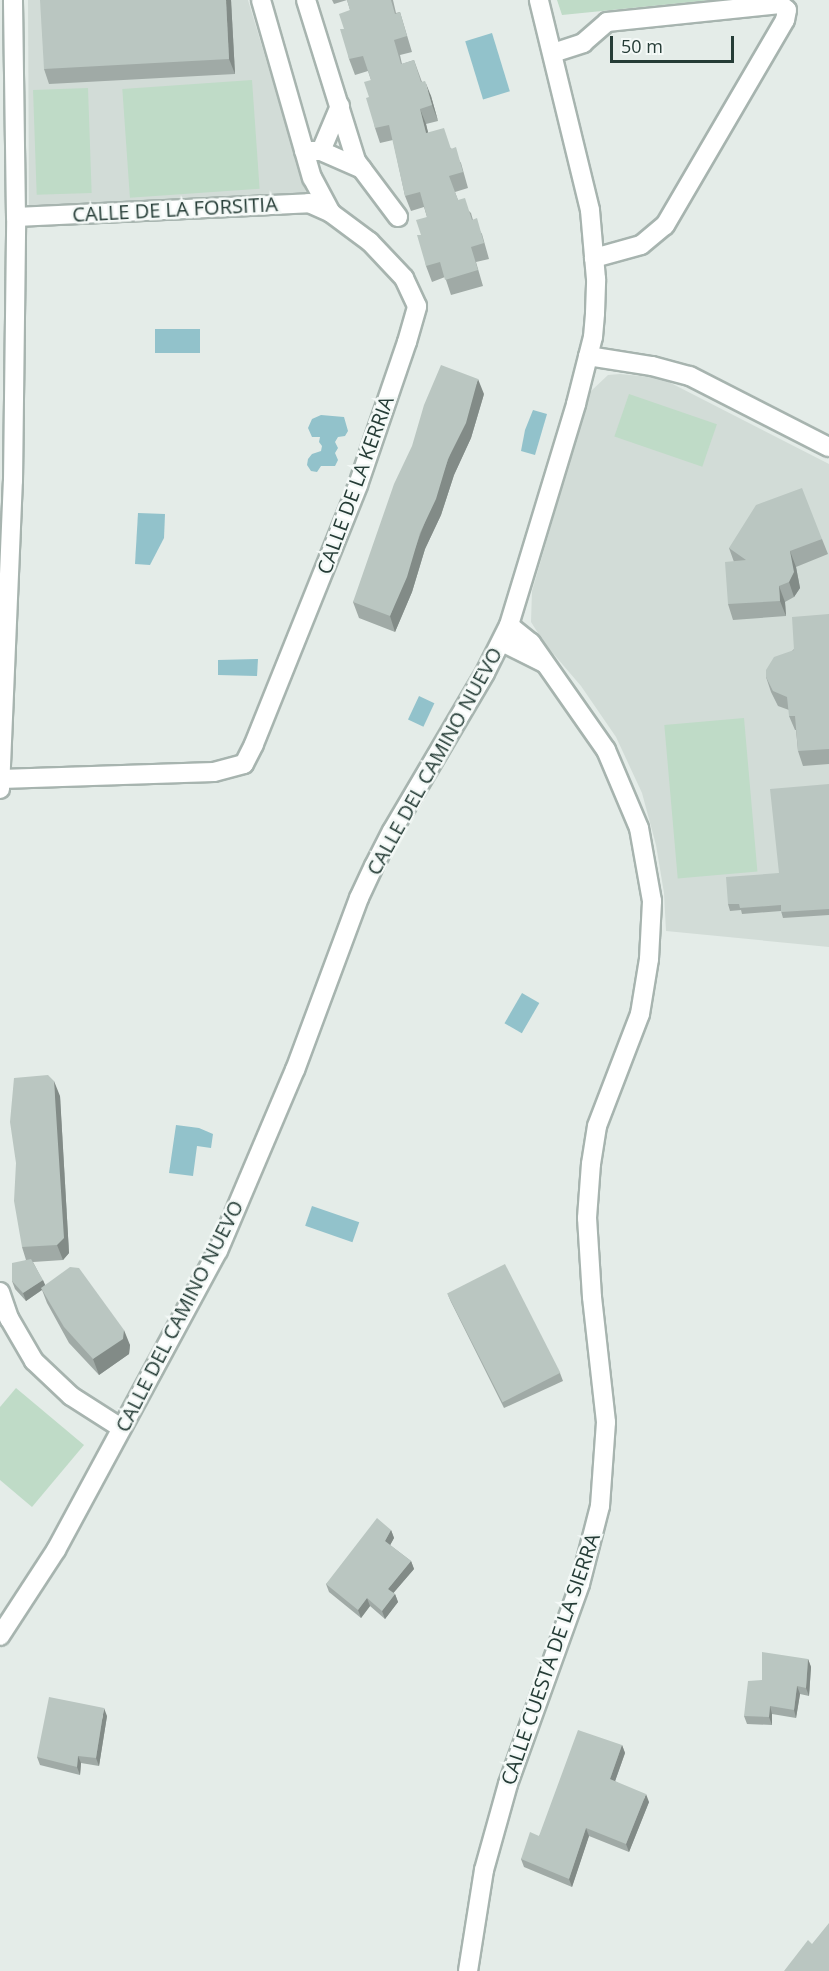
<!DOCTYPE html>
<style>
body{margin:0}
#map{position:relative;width:829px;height:1971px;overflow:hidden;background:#e4ece8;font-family:"Open Sans",sans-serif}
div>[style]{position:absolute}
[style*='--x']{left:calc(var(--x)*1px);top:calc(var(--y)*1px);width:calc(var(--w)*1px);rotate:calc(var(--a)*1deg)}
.built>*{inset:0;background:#d2dcd7}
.green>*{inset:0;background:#bfdbc7;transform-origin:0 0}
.water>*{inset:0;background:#92c2cb;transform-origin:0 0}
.roads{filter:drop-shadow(2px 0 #a7b4af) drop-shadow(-2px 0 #a7b4af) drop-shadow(0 2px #a7b4af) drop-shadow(0 -2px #a7b4af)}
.minor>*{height:18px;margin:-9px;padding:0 9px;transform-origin:9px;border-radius:9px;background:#fff}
.wall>*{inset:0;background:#a0aaa6}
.shaded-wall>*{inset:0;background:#828b87}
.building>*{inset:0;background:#bac6c1;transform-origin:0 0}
span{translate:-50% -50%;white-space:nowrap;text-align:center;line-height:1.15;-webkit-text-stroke:5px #f4f9f7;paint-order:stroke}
.street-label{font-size:20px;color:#253c36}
.scale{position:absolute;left:610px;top:36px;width:124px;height:27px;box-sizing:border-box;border:3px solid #253c36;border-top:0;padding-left:8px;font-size:18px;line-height:21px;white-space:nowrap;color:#253c36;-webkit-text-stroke:4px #f4f9f7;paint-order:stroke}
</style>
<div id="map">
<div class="built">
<i style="clip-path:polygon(28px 0,248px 0,306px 192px,29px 210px)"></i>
<i style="clip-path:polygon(620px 374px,661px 378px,829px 464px,829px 947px,666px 931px,664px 893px,656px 845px,642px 793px,616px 737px,581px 686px,545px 644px,531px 622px,532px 591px,590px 392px,608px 375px)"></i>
</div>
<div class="green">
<i style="clip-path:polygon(557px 0,712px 0,562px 15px)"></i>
<i style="left:252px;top:80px;width:109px;height:130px;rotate:86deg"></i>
<i style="left:88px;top:88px;width:105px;height:55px;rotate:88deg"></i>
<i style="left:629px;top:394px;width:93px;height:45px;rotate:19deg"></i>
<i style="left:744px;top:718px;width:154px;height:80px;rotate:85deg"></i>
<i style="clip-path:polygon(16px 1388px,84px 1445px,32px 1507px,0 1480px,0 1407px)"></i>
</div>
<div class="water">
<i style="left:492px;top:33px;width:61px;height:28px;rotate:73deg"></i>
<i style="left:200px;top:329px;width:24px;height:45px;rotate:90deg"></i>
<i style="clip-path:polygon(533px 410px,547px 414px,535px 455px,521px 451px,525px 430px)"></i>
<i style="clip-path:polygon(321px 415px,344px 417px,348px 431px,345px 436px,338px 437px,335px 442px,338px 448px,335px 453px,338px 460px,335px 466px,321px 466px,317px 472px,311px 471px,307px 465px,308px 459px,312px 454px,321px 451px,322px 446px,319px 442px,320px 437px,312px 437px,308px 428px,312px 419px)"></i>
<i style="clip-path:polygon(138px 513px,165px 514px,164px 538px,150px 565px,135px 564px)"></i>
<i style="clip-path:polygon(258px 659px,257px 676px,218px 675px,218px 660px)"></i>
<i style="left:419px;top:696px;width:17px;height:26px;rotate:25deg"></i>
<i style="left:522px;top:993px;width:20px;height:35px;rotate:30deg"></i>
<i style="clip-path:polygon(176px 1125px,199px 1128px,213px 1134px,211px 1148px,197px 1146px,193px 1176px,169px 1173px)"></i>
<i style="left:312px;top:1206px;width:50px;height:21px;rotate:19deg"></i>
</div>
<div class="roads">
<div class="minor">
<i style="--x:306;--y:0;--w:169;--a:72.7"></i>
<i style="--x:356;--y:161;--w:70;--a:53.1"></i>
<i style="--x:553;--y:53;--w:32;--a:-18"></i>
<i style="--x:583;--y:43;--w:32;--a:-41"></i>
<i style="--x:607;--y:22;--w:174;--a:-5.9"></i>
<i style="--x:780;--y:4;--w:9;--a:41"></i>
<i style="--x:787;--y:10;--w:10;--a:101"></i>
<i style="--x:785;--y:20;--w:238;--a:120.3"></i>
<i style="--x:665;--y:225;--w:31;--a:140"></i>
<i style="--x:641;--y:245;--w:49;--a:164.5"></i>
<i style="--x:304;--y:151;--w:17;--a:0"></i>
<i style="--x:321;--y:151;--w:45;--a:23.7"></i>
<i style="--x:321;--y:151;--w:49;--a:-67.1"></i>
<i style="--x:16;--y:217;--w:293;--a:-2.7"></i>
<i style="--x:309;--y:203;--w:24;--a:24"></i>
<i style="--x:588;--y:356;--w:65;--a:8.9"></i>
<i style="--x:652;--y:366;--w:39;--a:15"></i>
<i style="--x:690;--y:376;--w:156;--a:27.1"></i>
<i style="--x:502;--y:642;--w:47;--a:26.6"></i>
<i style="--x:1;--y:779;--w:213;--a:-1.9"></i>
<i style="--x:214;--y:772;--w:31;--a:-15"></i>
<i style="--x:244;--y:764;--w:22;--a:-63"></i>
<i style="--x:254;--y:744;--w:279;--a:-68.1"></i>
<i style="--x:358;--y:485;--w:151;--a:-71.1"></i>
<i style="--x:407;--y:342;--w:37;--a:-74"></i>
<i style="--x:417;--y:306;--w:31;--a:-115"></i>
<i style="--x:404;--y:278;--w:50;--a:-133.4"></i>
<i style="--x:370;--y:242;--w:49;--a:-143.4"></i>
<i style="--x:331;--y:213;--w:40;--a:-118"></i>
<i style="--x:312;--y:178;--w:185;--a:-106"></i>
<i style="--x:0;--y:789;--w:308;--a:-87.6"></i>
<i style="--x:13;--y:481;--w:264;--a:-89.3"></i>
<i style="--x:16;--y:217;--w:217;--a:-90.8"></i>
<i style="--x:0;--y:1292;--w:28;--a:71"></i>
<i style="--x:9;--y:1318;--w:50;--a:59.8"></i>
<i style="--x:34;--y:1361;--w:51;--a:43.4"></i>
<i style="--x:71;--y:1396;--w:59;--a:32.6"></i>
<i style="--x:0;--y:1636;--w:103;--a:-56.9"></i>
<i style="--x:56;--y:1550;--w:340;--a:-61.6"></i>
<i style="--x:218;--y:1251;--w:197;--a:-67"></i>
<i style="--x:295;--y:1070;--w:184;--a:-69.6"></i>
<i style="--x:359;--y:898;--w:35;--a:-65"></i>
<i style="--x:374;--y:866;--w:39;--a:-63"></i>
<i style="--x:392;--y:831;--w:183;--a:-59.5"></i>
<i style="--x:485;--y:673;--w:54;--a:-63.4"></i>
<i style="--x:509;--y:625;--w:231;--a:-73.1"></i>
<i style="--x:576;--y:404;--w:69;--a:-75.8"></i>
<i style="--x:593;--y:337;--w:24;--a:-85"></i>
<i style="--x:595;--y:313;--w:34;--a:-88"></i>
<i style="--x:596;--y:279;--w:69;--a:-95"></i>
<i style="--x:590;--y:210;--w:216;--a:-103.7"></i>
<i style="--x:468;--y:1971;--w:102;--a:-81"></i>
<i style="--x:484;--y:1870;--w:89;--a:-74.4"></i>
<i style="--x:508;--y:1784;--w:213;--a:-70.2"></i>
<i style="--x:580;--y:1584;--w:81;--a:-75.6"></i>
<i style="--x:600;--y:1506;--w:84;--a:-85.9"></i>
<i style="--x:606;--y:1422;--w:126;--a:-96.4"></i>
<i style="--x:592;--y:1297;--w:79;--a:-93.6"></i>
<i style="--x:587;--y:1218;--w:54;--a:-85.8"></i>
<i style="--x:591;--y:1164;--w:38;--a:-81"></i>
<i style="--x:597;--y:1126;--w:120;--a:-69"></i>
<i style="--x:640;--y:1014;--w:56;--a:-80.7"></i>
<i style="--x:649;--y:959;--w:58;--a:-87"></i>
<i style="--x:652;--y:901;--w:74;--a:-100.1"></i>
<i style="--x:639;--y:828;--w:85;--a:-112.9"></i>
<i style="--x:606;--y:750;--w:131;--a:-125"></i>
<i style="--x:531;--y:643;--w:28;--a:-141"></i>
</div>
</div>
<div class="wall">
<i style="clip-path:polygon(231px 0,235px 74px,49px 84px,44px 69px)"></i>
<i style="clip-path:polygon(332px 0,393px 0,396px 13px,400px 12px,412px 52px,400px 55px,402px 64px,414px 60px,422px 82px,431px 96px,438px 121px,426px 124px,428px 133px,452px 149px,461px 163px,468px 188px,455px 192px,458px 200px,471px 213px,473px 220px,482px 234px,489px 259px,476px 262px,483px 286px,451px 295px,445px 277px,432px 282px,426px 266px,421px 235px,427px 217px,424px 207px,411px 211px,405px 196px,393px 140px,380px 143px,375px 128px,369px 97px,371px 80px,368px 71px,355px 75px,349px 59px,344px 29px,350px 10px,347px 0,334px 4px)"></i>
<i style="clip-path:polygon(484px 394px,471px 438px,454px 475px,441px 515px,425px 549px,412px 592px,395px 632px,359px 618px,353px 602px)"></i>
<i style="clip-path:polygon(822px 539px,828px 554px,796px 567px,800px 588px,794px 597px,785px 602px,786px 616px,733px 620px,728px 604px,734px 562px,729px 548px)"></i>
<i style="clip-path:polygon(829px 614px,829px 764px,803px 766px,798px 751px,796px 730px,795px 730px,789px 716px,789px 710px,778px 706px,771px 692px,766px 677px)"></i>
<i style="clip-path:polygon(829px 786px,829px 915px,783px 918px,781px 911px,742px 914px,741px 910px,730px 911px,728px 904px,779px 873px)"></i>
<i style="clip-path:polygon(60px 1096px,69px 1253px,63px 1260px,33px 1262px,45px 1285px,130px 1345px,129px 1354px,99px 1375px,69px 1343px,47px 1303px,42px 1290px,26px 1301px,15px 1289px,12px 1281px,26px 1260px,22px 1247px)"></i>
<i style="clip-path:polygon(448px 1295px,560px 1373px,563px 1381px,504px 1408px,451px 1302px)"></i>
<i style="clip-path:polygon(391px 1530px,394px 1538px,390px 1545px,411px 1561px,414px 1569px,393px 1593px,395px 1594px,398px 1602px,385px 1619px,370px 1606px,361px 1618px,329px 1592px,326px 1584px)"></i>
<i style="clip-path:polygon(808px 1659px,811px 1667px,809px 1696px,800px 1694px,796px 1718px,772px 1714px,772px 1725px,747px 1724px,744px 1716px,762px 1680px)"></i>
<i style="clip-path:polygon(107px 1716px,99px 1766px,81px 1763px,80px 1775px,40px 1765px,37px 1757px)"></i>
<i style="clip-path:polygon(622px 1745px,625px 1753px,615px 1781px,649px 1802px,629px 1852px,589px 1836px,572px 1887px,524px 1867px,521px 1859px,539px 1836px)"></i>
</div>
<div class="shaded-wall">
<i style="clip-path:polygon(226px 0,231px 0,235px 74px,229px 59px)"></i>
<i style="clip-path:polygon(425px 81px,431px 96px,438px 121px,432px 105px)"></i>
<i style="clip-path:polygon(420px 109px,426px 124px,432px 148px,426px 133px)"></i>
<i style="clip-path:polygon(478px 379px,484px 394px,471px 438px,454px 475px,441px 515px,425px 549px,412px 592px,395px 632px,390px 616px)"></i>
<i style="clip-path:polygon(790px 551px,796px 567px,800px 588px,794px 597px,789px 582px)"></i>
<i style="clip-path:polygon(779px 586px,785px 602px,786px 616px,780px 601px)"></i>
<i style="clip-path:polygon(54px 1081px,60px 1096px,69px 1253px,63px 1260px,57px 1245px)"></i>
<i style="clip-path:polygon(43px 1280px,46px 1287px,26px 1301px,23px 1293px)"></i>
<i style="clip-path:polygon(124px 1330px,130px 1345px,129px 1354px,99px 1375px,93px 1359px)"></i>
<i style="clip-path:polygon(391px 1530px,394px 1538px,388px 1549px,385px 1541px)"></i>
<i style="clip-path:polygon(411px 1561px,414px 1569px,390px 1597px,388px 1589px)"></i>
<i style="clip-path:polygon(395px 1594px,398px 1602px,385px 1619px,382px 1611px)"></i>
<i style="clip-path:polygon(367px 1598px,370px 1606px,361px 1618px,358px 1610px)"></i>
<i style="clip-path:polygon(808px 1659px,811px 1667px,809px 1696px,806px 1688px)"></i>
<i style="clip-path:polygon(797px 1686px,800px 1694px,796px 1718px,794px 1710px)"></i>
<i style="clip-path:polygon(770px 1706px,772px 1714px,772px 1725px,769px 1717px)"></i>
<i style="clip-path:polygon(104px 1708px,107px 1716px,99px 1766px,96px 1758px)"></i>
<i style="clip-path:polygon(622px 1745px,625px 1753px,613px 1787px,610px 1779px)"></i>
<i style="clip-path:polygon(78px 1756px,81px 1763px,80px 1775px,77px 1767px)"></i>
<i style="clip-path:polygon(646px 1794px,649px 1802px,629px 1852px,626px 1844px)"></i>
<i style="clip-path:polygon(586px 1828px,589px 1836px,572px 1887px,569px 1879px)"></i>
</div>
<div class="building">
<i style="clip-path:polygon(40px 0,226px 0,229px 59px,44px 69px)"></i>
<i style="clip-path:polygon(347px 0,391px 0,395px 14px,400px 12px,407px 36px,394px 40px,401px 64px,414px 60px,421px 82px,425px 81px,432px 105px,420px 109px,426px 133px,444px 128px,451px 149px,456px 147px,463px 172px,449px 176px,458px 200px,465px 198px,472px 220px,477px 218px,484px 243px,471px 247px,478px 270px,445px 280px,440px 262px,426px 266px,417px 235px,421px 235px,416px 220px,427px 217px,420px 192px,405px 196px,389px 125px,375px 128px,366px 98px,369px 97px,364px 82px,371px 80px,363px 56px,349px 59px,340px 29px,344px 29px,339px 14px,350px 10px)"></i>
<i style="clip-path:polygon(441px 365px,478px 379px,466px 423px,448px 459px,436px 499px,420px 533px,407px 577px,390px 616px,353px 602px,394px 484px,412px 446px,424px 405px)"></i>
<i style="clip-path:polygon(802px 488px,822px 539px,790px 551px,794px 572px,789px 582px,779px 586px,780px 601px,728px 604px,725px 562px,746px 560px,729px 548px,756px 505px)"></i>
<i style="clip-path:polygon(829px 614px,829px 749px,798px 751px,795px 716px,789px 716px,787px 697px,773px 691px,766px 677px,766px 670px,774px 657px,794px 650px,792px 617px)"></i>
<i style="clip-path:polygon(829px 784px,829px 909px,781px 912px,781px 905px,740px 908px,739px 904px,728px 904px,726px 877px,779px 873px,770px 789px)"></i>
<i style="clip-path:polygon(48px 1075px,54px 1081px,64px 1238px,57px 1245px,22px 1247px,14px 1201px,16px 1163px,10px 1122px,14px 1078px)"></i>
<i style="clip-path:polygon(31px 1259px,43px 1280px,23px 1293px,12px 1281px,12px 1263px)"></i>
<i style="left:505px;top:1264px;width:122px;height:65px;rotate:63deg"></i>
<i style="clip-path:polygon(70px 1267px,79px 1268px,124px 1330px,123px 1339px,93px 1359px,64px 1327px,41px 1288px)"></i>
<i style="clip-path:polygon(377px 1518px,391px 1530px,385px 1541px,411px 1561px,388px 1589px,395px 1594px,382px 1611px,367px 1598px,358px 1610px,326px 1584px)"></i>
<i style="clip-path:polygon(762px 1652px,808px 1659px,806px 1688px,797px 1686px,794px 1710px,770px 1706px,769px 1717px,744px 1716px,748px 1681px,762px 1680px)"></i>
<i style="clip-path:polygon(49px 1697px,104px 1708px,96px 1758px,78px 1756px,77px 1767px,37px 1757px)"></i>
<i style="clip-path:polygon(578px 1730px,622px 1745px,610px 1779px,646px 1794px,626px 1844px,586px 1828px,569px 1879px,521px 1859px,530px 1832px,539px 1836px)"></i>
<i style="clip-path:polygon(829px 1923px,829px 1971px,784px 1971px,808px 1940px,812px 1944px)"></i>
</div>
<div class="street-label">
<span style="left:175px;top:209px;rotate:-3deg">CALLE DE LA FORSITIA</span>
<span style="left:355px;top:485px;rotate:-70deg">CALLE DE LA KERRIA</span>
<span style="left:434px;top:761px;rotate:-61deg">CALLE DEL CAMINO NUEVO</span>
<span style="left:179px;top:1316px;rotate:-63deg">CALLE DEL CAMINO NUEVO</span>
<span style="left:550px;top:1659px;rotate:-71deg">CALLE CUESTA DE LA SIERRA</span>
</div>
<div class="scale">50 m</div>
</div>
